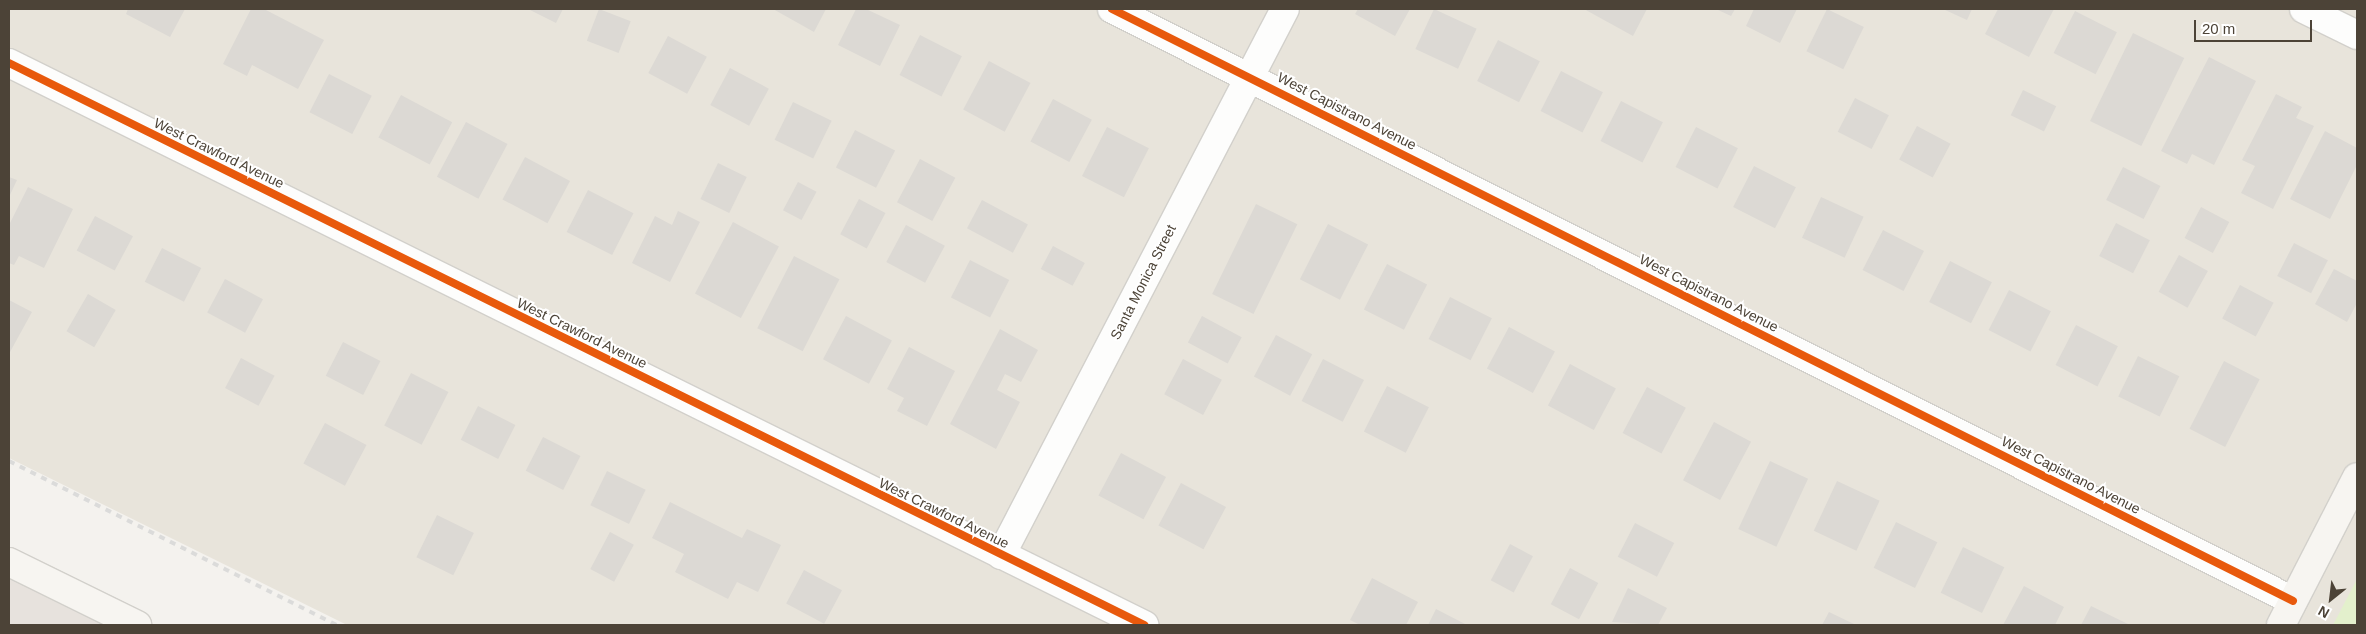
<!DOCTYPE html>
<style>
body{margin:0}
#map{position:relative;width:2366px;height:634px;overflow:hidden;background:#f4f2ee;font-family:Arial,sans-serif}
div>[style]{position:absolute}
[style*='--x']{left:calc(var(--x)*1px);top:calc(var(--y)*1px);width:calc(var(--w)*1px);rotate:calc(var(--a)*1deg)}
.residential>*{inset:0;background:#e8e4db}
.industrial>*{inset:0;background:#e7e2dd}
.green>*{inset:0;background:#e3f0cc}
.building>*{inset:0;background:#dcd9d4;transform-origin:0 0}
.roads{filter:drop-shadow(1px 0 #d2d0cb) drop-shadow(-1px 0 #d2d0cb) drop-shadow(0 1px #d2d0cb) drop-shadow(0 -1px #d2d0cb)}
.street>*{height:28px;margin:-14px;padding:0 14px;transform-origin:14px;border-radius:14px;background:#fdfdfc}
.secondary>*{height:28px;margin:-14px;padding:0 14px;transform-origin:14px;border-radius:14px;background:#f7f5f1}
.rail>*{height:4px;margin-top:-2px;transform-origin:0;background:repeating-linear-gradient(90deg,#dbdbda 0 6px,transparent 0 12px)}
.cycleway>*{height:8px;margin:-4px;padding:0 4px;transform-origin:4px;border-radius:4px;background:#e8590c}
span{translate:-50% -50%;white-space:nowrap;text-align:center;line-height:1.15;-webkit-text-stroke:4px #fff;paint-order:stroke}
.street-label{font-size:14px;color:#4c4337}
.frame{position:absolute;inset:0;border:10px solid #4c4337;pointer-events:none}
.north{position:absolute;left:2306px;top:574px;width:50px;height:50px;-webkit-text-stroke:4px #fff;paint-order:stroke;rotate:209deg;font-size:14px;font-weight:700;line-height:20px;text-align:center;color:#4c4337}
.north::after{content:'';display:block;margin:auto;width:18px;height:22px;background:#4c4337;clip-path:polygon(50% 0,100% 100%,50% 72%,0 100%)}
.scale{position:absolute;left:2194px;top:20px;width:118px;height:22px;box-sizing:border-box;border:2px solid #4c4337;border-top:0;padding-left:6px;font-size:15px;line-height:18px;white-space:nowrap;color:#4c4337;-webkit-text-stroke:4px #fff;paint-order:stroke}
</style>
<div id="map">
<div class="residential">
<i style="clip-path:polygon(9px 9px,2357px 9px,2357px 625px,347px 625px,9px 458px)"></i>
</div>
<div class="industrial">
<i style="clip-path:polygon(9px 564px,135px 625px,9px 625px)"></i>
</div>
<div class="green">
<i style="clip-path:polygon(2357px 579px,2357px 625px,2333px 625px)"></i>
</div>
<div class="building">
<i style="clip-path:polygon(128px 9px,185px 9px,170px 37px,126px 14px)"></i>
<i style="clip-path:polygon(251px 9px,264px 9px,324px 40px,298px 89px,252px 65px,247px 76px,223px 64px)"></i>
<i style="clip-path:polygon(528px 9px,563px 9px,556px 23px)"></i>
<i style="left:599px;top:9px;width:34px;height:34px;rotate:21deg"></i>
<i style="clip-path:polygon(773px 9px,826px 9px,814px 32px)"></i>
<i style="clip-path:polygon(856px 9px,866px 9px,900px 25px,880px 66px,838px 45px)"></i>
<i style="clip-path:polygon(1358px 9px,1410px 9px,1395px 36px,1355px 14px)"></i>
<i style="left:1434px;top:9px;width:47px;height:44px;rotate:25deg"></i>
<i style="clip-path:polygon(1584px 9px,1647px 9px,1633px 36px)"></i>
<i style="clip-path:polygon(1716px 9px,1735px 9px,1731px 16px)"></i>
<i style="clip-path:polygon(1754px 9px,1797px 9px,1780px 43px,1746px 26px)"></i>
<i style="left:1827px;top:9px;width:41px;height:47px;rotate:26deg"></i>
<i style="clip-path:polygon(1943px 9px,1972px 9px,1967px 20px)"></i>
<i style="clip-path:polygon(1998px 9px,2054px 9px,2029px 57px,1985px 34px)"></i>
<i style="left:2075px;top:11px;width:47px;height:47px;rotate:27deg"></i>
<i style="left:2133px;top:33px;width:57px;height:98px;rotate:26deg"></i>
<i style="left:920px;top:35px;width:47px;height:45px;rotate:27deg"></i>
<i style="left:668px;top:36px;width:44px;height:42px;rotate:28deg"></i>
<i style="left:1498px;top:40px;width:47px;height:46px;rotate:27deg"></i>
<i style="clip-path:polygon(2209px 57px,2256px 81px,2214px 165px,2192px 154px,2187px 164px,2161px 151px)"></i>
<i style="left:989px;top:61px;width:47px;height:55px;rotate:28deg"></i>
<i style="left:730px;top:68px;width:44px;height:42px;rotate:28deg"></i>
<i style="left:1561px;top:71px;width:47px;height:45px;rotate:27deg"></i>
<i style="left:329px;top:74px;width:48px;height:43px;rotate:27deg"></i>
<i style="left:2023px;top:90px;width:37px;height:28px;rotate:26deg"></i>
<i style="clip-path:polygon(2276px 94px,2302px 107px,2296px 118px,2314px 126px,2273px 209px,2241px 193px,2255px 166px,2242px 160px)"></i>
<i style="left:401px;top:95px;width:58px;height:48px;rotate:28deg"></i>
<i style="left:1855px;top:98px;width:38px;height:38px;rotate:27deg"></i>
<i style="left:1053px;top:99px;width:44px;height:48px;rotate:28deg"></i>
<i style="left:1621px;top:101px;width:47px;height:45px;rotate:27deg"></i>
<i style="left:793px;top:102px;width:43px;height:42px;rotate:26deg"></i>
<i style="left:466px;top:122px;width:47px;height:62px;rotate:28deg"></i>
<i style="left:1917px;top:126px;width:38px;height:38px;rotate:28deg"></i>
<i style="left:1107px;top:127px;width:47px;height:55px;rotate:27deg"></i>
<i style="left:1696px;top:127px;width:47px;height:45px;rotate:27deg"></i>
<i style="left:855px;top:130px;width:45px;height:42px;rotate:27deg"></i>
<i style="clip-path:polygon(2325px 131px,2357px 148px,2357px 165px,2330px 219px,2290px 199px)"></i>
<i style="left:525px;top:157px;width:51px;height:48px;rotate:28deg"></i>
<i style="left:920px;top:159px;width:40px;height:49px;rotate:28deg"></i>
<i style="left:718px;top:163px;width:32px;height:40px;rotate:26deg"></i>
<i style="left:1754px;top:166px;width:47px;height:46px;rotate:27deg"></i>
<i style="left:2123px;top:167px;width:42px;height:37px;rotate:27deg"></i>
<i style="clip-path:polygon(9px 177px,17px 180px,9px 197px)"></i>
<i style="left:798px;top:182px;width:21px;height:32px;rotate:28deg"></i>
<i style="clip-path:polygon(28px 187px,73px 209px,44px 268px,19px 256px,14px 265px,9px 263px,9px 225px)"></i>
<i style="left:588px;top:190px;width:51px;height:47px;rotate:27deg"></i>
<i style="left:1821px;top:197px;width:47px;height:45px;rotate:25deg"></i>
<i style="left:859px;top:199px;width:30px;height:40px;rotate:28deg"></i>
<i style="left:982px;top:200px;width:52px;height:32px;rotate:28deg"></i>
<i style="left:1256px;top:204px;width:46px;height:100px;rotate:26deg"></i>
<i style="left:2201px;top:207px;width:32px;height:35px;rotate:28deg"></i>
<i style="clip-path:polygon(678px 211px,700px 222px,670px 282px,632px 263px,655px 216px,672px 225px)"></i>
<i style="left:95px;top:216px;width:43px;height:39px;rotate:28deg"></i>
<i style="left:733px;top:222px;width:52px;height:81px;rotate:28deg"></i>
<i style="left:2116px;top:223px;width:38px;height:37px;rotate:27deg"></i>
<i style="left:1328px;top:224px;width:45px;height:62px;rotate:27deg"></i>
<i style="left:906px;top:225px;width:44px;height:42px;rotate:28deg"></i>
<i style="left:1883px;top:230px;width:46px;height:45px;rotate:27deg"></i>
<i style="left:2294px;top:243px;width:38px;height:37px;rotate:27deg"></i>
<i style="left:1053px;top:246px;width:36px;height:26px;rotate:28deg"></i>
<i style="left:162px;top:248px;width:44px;height:38px;rotate:27deg"></i>
<i style="left:2179px;top:255px;width:33px;height:42px;rotate:29deg"></i>
<i style="left:794px;top:256px;width:51px;height:81px;rotate:27deg"></i>
<i style="left:970px;top:260px;width:44px;height:42px;rotate:27deg"></i>
<i style="left:1950px;top:261px;width:47px;height:46px;rotate:27deg"></i>
<i style="left:1387px;top:264px;width:45px;height:51px;rotate:27deg"></i>
<i style="clip-path:polygon(2334px 269px,2357px 281px,2357px 303px,2347px 322px,2315px 304px)"></i>
<i style="left:225px;top:279px;width:43px;height:38px;rotate:28deg"></i>
<i style="left:2240px;top:285px;width:38px;height:38px;rotate:28deg"></i>
<i style="left:2009px;top:290px;width:47px;height:45px;rotate:27deg"></i>
<i style="left:88px;top:294px;width:32px;height:43px;rotate:30deg"></i>
<i style="left:1450px;top:297px;width:47px;height:47px;rotate:27deg"></i>
<i style="clip-path:polygon(9px 300px,32px 312px,10px 352px,9px 351px)"></i>
<i style="left:846px;top:316px;width:52px;height:49px;rotate:28deg"></i>
<i style="left:1202px;top:316px;width:45px;height:30px;rotate:28deg"></i>
<i style="left:2076px;top:325px;width:47px;height:45px;rotate:27deg"></i>
<i style="left:1509px;top:327px;width:52px;height:47px;rotate:28deg"></i>
<i style="clip-path:polygon(1000px 329px,1038px 350px,1021px 382px,1005px 374px,997px 390px,1020px 402px,996px 449px,950px 424px)"></i>
<i style="left:1276px;top:335px;width:41px;height:47px;rotate:28deg"></i>
<i style="left:343px;top:342px;width:42px;height:38px;rotate:27deg"></i>
<i style="clip-path:polygon(909px 347px,955px 371px,927px 426px,897px 411px,904px 398px,887px 389px)"></i>
<i style="left:2138px;top:356px;width:46px;height:45px;rotate:26deg"></i>
<i style="left:241px;top:358px;width:38px;height:34px;rotate:28deg"></i>
<i style="left:1183px;top:359px;width:44px;height:40px;rotate:28deg"></i>
<i style="left:1323px;top:359px;width:46px;height:47px;rotate:27deg"></i>
<i style="left:2224px;top:361px;width:40px;height:76px;rotate:27deg"></i>
<i style="left:1570px;top:364px;width:52px;height:47px;rotate:28deg"></i>
<i style="left:411px;top:373px;width:42px;height:59px;rotate:27deg"></i>
<i style="left:1387px;top:386px;width:47px;height:51px;rotate:27deg"></i>
<i style="left:1647px;top:387px;width:44px;height:52px;rotate:28deg"></i>
<i style="left:478px;top:406px;width:42px;height:38px;rotate:27deg"></i>
<i style="left:1714px;top:422px;width:42px;height:66px;rotate:28deg"></i>
<i style="left:325px;top:423px;width:47px;height:46px;rotate:28deg"></i>
<i style="left:543px;top:437px;width:42px;height:38px;rotate:27deg"></i>
<i style="left:1121px;top:453px;width:51px;height:48px;rotate:28deg"></i>
<i style="left:1770px;top:461px;width:42px;height:75px;rotate:25deg"></i>
<i style="left:607px;top:471px;width:43px;height:38px;rotate:26deg"></i>
<i style="left:1837px;top:481px;width:47px;height:55px;rotate:25deg"></i>
<i style="left:1181px;top:483px;width:51px;height:48px;rotate:28deg"></i>
<i style="clip-path:polygon(670px 502px,742px 538px,747px 529px,781px 545px,758px 592px,737px 582px,728px 599px,675px 572px,684px 554px,652px 538px)"></i>
<i style="left:437px;top:515px;width:41px;height:47px;rotate:26deg"></i>
<i style="left:1896px;top:522px;width:46px;height:51px;rotate:26deg"></i>
<i style="left:1635px;top:523px;width:44px;height:38px;rotate:27deg"></i>
<i style="left:610px;top:532px;width:27px;height:42px;rotate:28deg"></i>
<i style="left:1510px;top:544px;width:26px;height:41px;rotate:28deg"></i>
<i style="left:1963px;top:547px;width:46px;height:51px;rotate:26deg"></i>
<i style="left:1570px;top:568px;width:32px;height:41px;rotate:28deg"></i>
<i style="left:804px;top:570px;width:43px;height:38px;rotate:28deg"></i>
<i style="clip-path:polygon(1372px 578px,1418px 602px,1406px 625px,1360px 625px,1350px 620px)"></i>
<i style="clip-path:polygon(2024px 586px,2064px 607px,2055px 625px,2003px 625px)"></i>
<i style="clip-path:polygon(1628px 588px,1667px 608px,1658px 625px,1612px 622px)"></i>
<i style="clip-path:polygon(2091px 606px,2130px 625px,2081px 625px)"></i>
<i style="clip-path:polygon(1436px 609px,1467px 625px,1428px 625px)"></i>
<i style="clip-path:polygon(1829px 612px,1856px 625px,1822px 625px)"></i>
</div>
<div class="roads">
<div class="street">
<i style="--x:1112;--y:9;--w:1321;--a:26.62"></i>
<i style="--x:2304;--y:9;--w:59;--a:26.1"></i>
<i style="--x:9;--y:63;--w:1267;--a:26.34"></i>
<i style="--x:1001;--y:555;--w:615;--a:-62.52"></i>
</div>
<div class="secondary">
<i style="--x:9;--y:562;--w:143;--a:26.2"></i>
<i style="--x:2281;--y:625;--w:166;--a:-62.8"></i>
</div>
</div>
<div class="rail">
<i style="--x:9;--y:461;--w:367;--a:26.6"></i>
</div>
<div class="cycleway">
<i style="--x:1112;--y:9;--w:1321;--a:26.62"></i>
<i style="--x:9;--y:63;--w:1267;--a:26.34"></i>
</div>
<div class="street-label">
<span style="left:1347px;top:111px;rotate:27deg">West Capistrano Avenue</span>
<span style="left:219px;top:153px;rotate:26deg">West Crawford Avenue</span>
<span style="left:1143px;top:282px;rotate:-63deg">Santa Monica Street</span>
<span style="left:1709px;top:293px;rotate:27deg">West Capistrano Avenue</span>
<span style="left:582px;top:333px;rotate:26deg">West Crawford Avenue</span>
<span style="left:2071px;top:475px;rotate:27deg">West Capistrano Avenue</span>
<span style="left:944px;top:513px;rotate:26deg">West Crawford Avenue</span>
</div>
<div class="frame"></div>
<div class="north">N</div>
<div class="scale">20 m</div>
</div>
